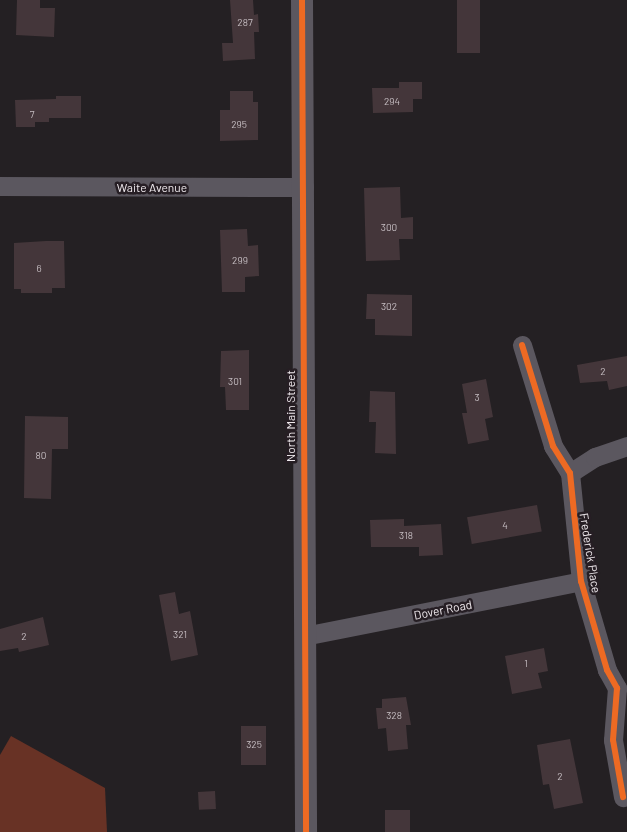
<!DOCTYPE html>
<style>
body{margin:0}
#map{position:relative;width:627px;height:832px;overflow:hidden;background:#242023;font-family:Barlow,sans-serif}
div>[style]{position:absolute}
[style*='--x']{left:calc(var(--x)*1px);top:calc(var(--y)*1px);width:calc(var(--w)*1px);rotate:calc(var(--a)*1deg)}
.forest>*{inset:0;background:#683225}
.building>*{inset:0;background:#44363a;transform-origin:0 0}
.minor>*{height:19px;margin:-9.5px;padding:0 9.5px;transform-origin:9.5px;border-radius:9.5px;background:#5b575f}
.tertiary>*{height:22px;margin:-11px;padding:0 11px;transform-origin:11px;border-radius:11px;background:#5b575f}
.cycleway>*{height:6px;margin:-3px;padding:0 3px;transform-origin:3px;border-radius:3px;background:#ed6a23}
span{translate:-50% -50%;white-space:nowrap;text-align:center;line-height:1.15;-webkit-text-stroke:5px #261e24;paint-order:stroke}
.number-label{font-size:10px;color:#c4bcc0}
.number-label span{-webkit-text-stroke-width:0}
.street-label{font-size:12px;color:#efe9ed}
</style>
<div id="map">
<div class="forest">
<i style="clip-path:polygon(11px 736px,105px 788px,107px 832px,0 832px,0 755px)"></i>
</div>
<div class="building">
<i style="clip-path:polygon(17px 0,40px 0,40px 8px,55px 8px,54px 37px,16px 35px)"></i>
<i style="clip-path:polygon(230px 0,253px 0,254px 15px,258px 14px,259px 32px,254px 32px,255px 59px,223px 61px,222px 43px,233px 43px)"></i>
<i style="left:457px;top:0;width:23px;height:53px"></i>
<i style="clip-path:polygon(399px 82px,422px 82px,422px 99px,413px 99px,413px 112px,373px 113px,372px 88px,399px 88px)"></i>
<i style="clip-path:polygon(230px 91px,253px 91px,253px 102px,258px 102px,258px 140px,220px 141px,220px 110px,230px 110px)"></i>
<i style="clip-path:polygon(56px 96px,81px 96px,81px 118px,49px 118px,49px 122px,35px 122px,35px 127px,16px 127px,15px 100px,56px 99px)"></i>
<i style="clip-path:polygon(400px 187px,401px 218px,413px 217px,413px 239px,399px 239px,400px 260px,366px 261px,364px 188px)"></i>
<i style="clip-path:polygon(247px 229px,248px 246px,258px 245px,259px 276px,245px 277px,245px 292px,222px 292px,220px 230px)"></i>
<i style="clip-path:polygon(46px 241px,64px 241px,65px 288px,52px 288px,52px 293px,21px 293px,21px 289px,14px 289px,14px 243px)"></i>
<i style="clip-path:polygon(367px 294px,412px 295px,412px 336px,375px 335px,375px 319px,366px 319px)"></i>
<i style="clip-path:polygon(249px 350px,249px 410px,226px 410px,225px 387px,220px 387px,221px 351px)"></i>
<i style="clip-path:polygon(627px 356px,627px 386px,609px 390px,607px 381px,580px 383px,577px 365px)"></i>
<i style="clip-path:polygon(486px 379px,493px 417px,485px 419px,489px 440px,468px 444px,462px 413px,467px 413px,462px 384px)"></i>
<i style="clip-path:polygon(370px 391px,395px 392px,396px 454px,375px 453px,376px 422px,369px 422px)"></i>
<i style="clip-path:polygon(25px 416px,68px 417px,68px 449px,52px 449px,51px 499px,24px 498px)"></i>
<i style="left:537px;top:505px;width:27px;height:71px;rotate:80deg"></i>
<i style="clip-path:polygon(404px 519px,404px 526px,441px 524px,443px 555px,419px 556px,419px 547px,371px 547px,370px 520px)"></i>
<i style="clip-path:polygon(175px 592px,179px 614px,190px 611px,198px 655px,171px 661px,159px 595px)"></i>
<i style="clip-path:polygon(43px 617px,49px 645px,19px 652px,18px 648px,0 651px,0 629px)"></i>
<i style="clip-path:polygon(544px 648px,548px 671px,538px 673px,542px 688px,512px 694px,505px 656px)"></i>
<i style="clip-path:polygon(406px 697px,411px 725px,406px 725px,408px 749px,388px 751px,386px 728px,378px 729px,376px 708px,382px 708px,382px 699px)"></i>
<i style="left:241px;top:726px;width:25px;height:39px"></i>
<i style="clip-path:polygon(570px 739px,583px 803px,554px 809px,549px 784px,543px 785px,537px 745px)"></i>
<i style="left:215px;top:791px;width:18px;height:17px;rotate:87deg"></i>
<i style="left:385px;top:810px;width:25px;height:22px"></i>
</div>
<div class="minor">
<i style="--x:0;--y:186;--w:304;--a:0.2"></i>
<i style="--x:522;--y:345;--w:106;--a:72.9"></i>
<i style="--x:553;--y:446;--w:32;--a:58"></i>
<i style="--x:570;--y:473;--w:109;--a:84.2"></i>
<i style="--x:581;--y:581;--w:93;--a:73.7"></i>
<i style="--x:607;--y:670;--w:21;--a:61"></i>
<i style="--x:617;--y:688;--w:52;--a:94.4"></i>
<i style="--x:613;--y:740;--w:58;--a:80"></i>
<i style="--x:570;--y:473;--w:30;--a:-33"></i>
<i style="--x:595;--y:457;--w:34;--a:-19"></i>
<i style="--x:304;--y:636;--w:282;--a:-11.2"></i>
</div>
<div class="tertiary">
<i style="--x:302;--y:0;--w:832;--a:89.72"></i>
</div>
<div class="cycleway">
<i style="--x:302;--y:0;--w:832;--a:89.72"></i>
<i style="--x:522;--y:345;--w:106;--a:72.9"></i>
<i style="--x:553;--y:446;--w:32;--a:58"></i>
<i style="--x:570;--y:473;--w:109;--a:84.2"></i>
<i style="--x:581;--y:581;--w:93;--a:73.7"></i>
<i style="--x:607;--y:670;--w:21;--a:61"></i>
<i style="--x:617;--y:688;--w:52;--a:94.4"></i>
<i style="--x:613;--y:740;--w:58;--a:80"></i>
</div>
<div class="number-label">
<span style="left:245px;top:23px">287</span>
<span style="left:392px;top:102px">294</span>
<span style="left:32px;top:115px">7</span>
<span style="left:239px;top:125px">295</span>
<span style="left:389px;top:228px">300</span>
<span style="left:240px;top:261px">299</span>
<span style="left:39px;top:269px">6</span>
<span style="left:389px;top:307px">302</span>
<span style="left:603px;top:372px">2</span>
<span style="left:235px;top:382px">301</span>
<span style="left:477px;top:398px">3</span>
<span style="left:41px;top:456px">80</span>
<span style="left:505px;top:526px">4</span>
<span style="left:406px;top:536px">318</span>
<span style="left:180px;top:635px">321</span>
<span style="left:24px;top:637px">2</span>
<span style="left:526px;top:664px">1</span>
<span style="left:394px;top:716px">328</span>
<span style="left:254px;top:745px">325</span>
<span style="left:560px;top:777px">2</span>
</div>
<div class="street-label">
<span style="left:152px;top:188px">Waite Avenue</span>
<span style="left:291px;top:416px;rotate:-90deg">North Main Street</span>
<span style="left:590px;top:553px;rotate:81deg">Frederick Place</span>
<span style="left:443px;top:610px;rotate:-11deg">Dover Road</span>
</div>
</div>
